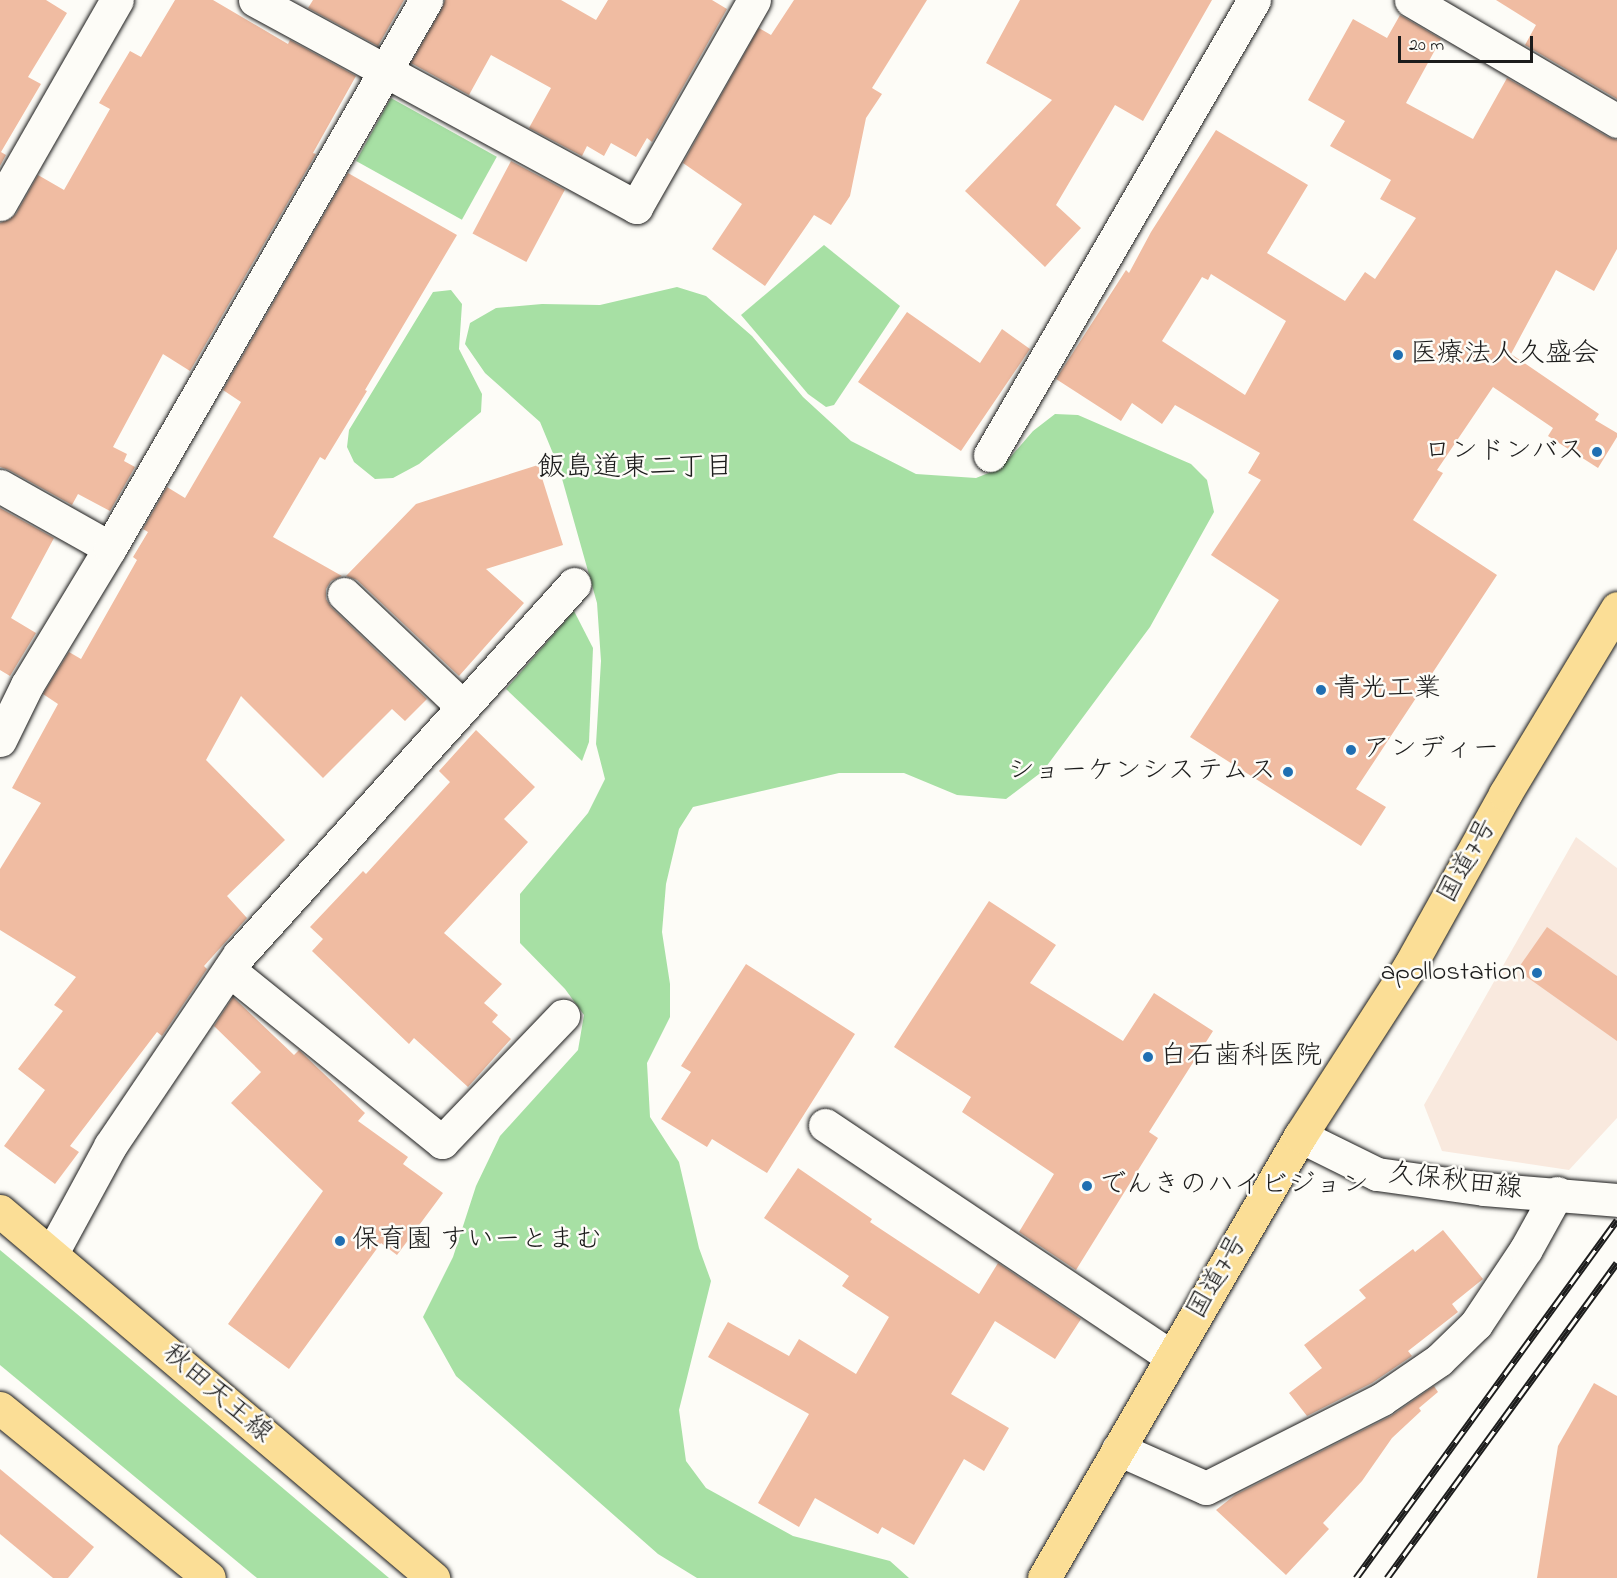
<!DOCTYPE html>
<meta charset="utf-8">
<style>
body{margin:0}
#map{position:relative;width:1617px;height:1578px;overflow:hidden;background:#fdfcf7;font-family:"Indie Flower","Klee One",sans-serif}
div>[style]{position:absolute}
.built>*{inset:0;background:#f9e9de}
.green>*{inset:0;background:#a7e0a4;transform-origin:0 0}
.building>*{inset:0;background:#f0bca2;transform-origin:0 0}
.roads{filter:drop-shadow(0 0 2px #1c1c1c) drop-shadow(0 0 2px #1c1c1c)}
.minor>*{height:33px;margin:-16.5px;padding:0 16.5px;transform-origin:16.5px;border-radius:16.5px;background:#fdfcf7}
.secondary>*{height:33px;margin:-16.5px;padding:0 16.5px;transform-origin:16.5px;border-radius:16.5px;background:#fdfcf7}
.primary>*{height:33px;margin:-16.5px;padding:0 16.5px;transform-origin:16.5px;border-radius:16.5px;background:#fbde96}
.trunk>*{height:33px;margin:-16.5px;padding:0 16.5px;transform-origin:16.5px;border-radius:16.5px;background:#fbde96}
.rail>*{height:7px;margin-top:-3.5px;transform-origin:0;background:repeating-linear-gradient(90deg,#fdfcf7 0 14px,#1c1c1c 0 28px);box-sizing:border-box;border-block:2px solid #1c1c1c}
.dots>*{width:16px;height:16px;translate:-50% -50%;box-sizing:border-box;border:3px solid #fdfcf7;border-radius:50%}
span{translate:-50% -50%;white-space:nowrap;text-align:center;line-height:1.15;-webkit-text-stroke:5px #fdfcf7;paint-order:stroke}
.poi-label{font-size:27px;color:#1c1c1c}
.left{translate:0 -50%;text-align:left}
.right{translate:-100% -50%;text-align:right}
.street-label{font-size:27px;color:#1c1c1c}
.neighbourhood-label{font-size:28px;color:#1c1c1c}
.scale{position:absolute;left:1398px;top:36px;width:135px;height:27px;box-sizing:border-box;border:3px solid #1c1c1c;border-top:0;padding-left:8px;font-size:18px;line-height:21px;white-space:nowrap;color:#1c1c1c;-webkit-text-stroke:4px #fdfcf7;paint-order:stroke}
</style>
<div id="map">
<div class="built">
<div style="clip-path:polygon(1576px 837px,1617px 868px,1617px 1118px,1569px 1170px,1442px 1151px,1424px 1105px)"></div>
</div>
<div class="green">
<div style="left:391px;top:98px;width:121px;height:72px;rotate:29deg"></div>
<div style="clip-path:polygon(824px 245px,900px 306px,834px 405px,826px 407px,808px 394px,741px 315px)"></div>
<div style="clip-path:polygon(677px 287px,706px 296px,752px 336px,803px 397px,851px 441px,916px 474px,976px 478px,1001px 468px,1033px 431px,1055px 414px,1078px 415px,1191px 464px,1207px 480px,1214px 512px,1150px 627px,1043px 771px,1006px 799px,957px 795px,904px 773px,839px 773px,693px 807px,679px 829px,666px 884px,662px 932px,670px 984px,670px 1017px,647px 1063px,650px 1117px,679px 1162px,699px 1248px,711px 1281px,679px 1410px,686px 1461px,706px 1488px,793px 1536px,890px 1561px,909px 1578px,697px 1578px,658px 1554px,456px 1376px,423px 1317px,453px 1257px,476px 1186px,500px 1136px,578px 1050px,584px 1015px,565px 989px,520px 943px,520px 894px,588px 813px,605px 779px,596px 744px,601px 661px,597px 603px,559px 468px,540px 422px,485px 373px,465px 344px,470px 323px,496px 308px,542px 304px,600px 305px)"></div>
<div style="clip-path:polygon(451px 290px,462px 304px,459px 349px,482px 394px,481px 412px,419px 464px,393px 478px,375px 479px,354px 462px,347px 447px,349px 430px,433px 292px)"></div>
<div style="clip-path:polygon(574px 611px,593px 648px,589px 742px,582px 761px,506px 689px)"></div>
<div style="clip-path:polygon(0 1250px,83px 1319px,389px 1578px,257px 1578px,0 1365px)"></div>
</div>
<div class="building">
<div style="clip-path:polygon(0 0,46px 0,67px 13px,28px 77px,41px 84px,1px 152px,6px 155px,0 166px)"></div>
<div style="clip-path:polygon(175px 0,213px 0,288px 44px,290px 40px,356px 76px,313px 153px,316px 154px,190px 371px,163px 354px,113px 447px,127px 454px,124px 461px,135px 467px,110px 511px,78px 494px,72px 505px,9px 470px,0 467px,0 223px,9px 220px,16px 214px,38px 175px,64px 190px,110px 109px,99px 103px,130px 51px,141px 57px)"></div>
<div style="clip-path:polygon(313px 0,404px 0,378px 46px,308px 8px)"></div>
<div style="clip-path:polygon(445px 0,561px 0,596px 20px,608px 0,712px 0,727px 9px,652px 142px,647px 138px,636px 157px,611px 143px,604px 156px,587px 146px,582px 156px,529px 128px,551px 88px,491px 55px,469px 95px,411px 63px,442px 9px)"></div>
<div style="clip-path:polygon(794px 0,927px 0,872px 88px,882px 94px,866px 118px,850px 196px,831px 225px,814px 215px,765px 286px,712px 249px,742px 204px,683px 163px,759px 28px,771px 35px)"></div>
<div style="clip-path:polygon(1020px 0,1212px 0,1143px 121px,1115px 105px,1056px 205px,1081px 228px,1045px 267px,965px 191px,1052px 100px,986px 63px)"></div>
<div style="clip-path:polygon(1496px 0,1617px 0,1617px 99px,1525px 45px,1536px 25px)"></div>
<div style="clip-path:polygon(evenodd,1400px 15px,1441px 39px,1406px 103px,1473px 139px,1507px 78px,1608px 137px,1617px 140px,1617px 249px,1594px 291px,1556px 270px,1511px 354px,1599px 414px,1595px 420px,1617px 433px,1617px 437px,1598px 468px,1548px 436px,1553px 428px,1493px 387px,1437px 470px,1443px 473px,1413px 520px,1497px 575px,1356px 789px,1386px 807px,1361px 846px,1190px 737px,1279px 600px,1211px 555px,1261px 480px,1248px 473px,1260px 453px,1175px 405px,1162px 424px,1132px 403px,1121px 421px,1056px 379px,1126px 270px,1129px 273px,1151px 232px,1216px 130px,1308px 185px,1267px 253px,1345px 301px,1365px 272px,1375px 279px,1416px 218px,1380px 199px,1391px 180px,1330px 146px,1345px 121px,1308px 100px,1353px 19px,1387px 38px,1400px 15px,1211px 274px,1286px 321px,1245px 395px,1162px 341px,1202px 277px,1208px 280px,1211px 274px)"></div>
<div style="left:511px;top:161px;width:61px;height:82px;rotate:28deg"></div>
<div style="clip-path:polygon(348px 173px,457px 235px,365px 390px,367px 391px,325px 460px,320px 457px,273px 537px,342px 576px,331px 581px,326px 589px,326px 599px,331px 607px,427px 699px,405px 721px,392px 709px,323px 778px,241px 696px,206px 760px,285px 840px,227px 896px,247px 918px,204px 966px,207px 969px,162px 1036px,157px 1032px,70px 1146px,79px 1152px,55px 1184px,4px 1146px,45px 1090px,18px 1069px,63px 1011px,54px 1005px,76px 977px,0 930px,0 869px,41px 803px,12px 788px,58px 704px,43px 694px,69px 652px,81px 659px,137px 560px,133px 557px,148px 532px,143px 529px,167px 487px,185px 498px,241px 402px,223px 390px)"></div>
<div style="clip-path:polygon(907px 312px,980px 363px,1002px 329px,1030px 349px,961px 451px,858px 382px)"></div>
<div style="clip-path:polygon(538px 465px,563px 545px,486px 569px,524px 603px,459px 676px,357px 580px,346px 576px,416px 504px)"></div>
<div style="clip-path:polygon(0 508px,54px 538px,11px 618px,36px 633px,10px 676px,0 670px)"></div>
<div style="clip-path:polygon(476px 730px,535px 787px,504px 819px,528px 842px,444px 933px,502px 984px,484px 1003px,498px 1015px,492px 1022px,511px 1039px,468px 1087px,414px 1038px,409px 1044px,312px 951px,323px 939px,310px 927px,363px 871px,366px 874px,450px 782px,439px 771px)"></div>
<div style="clip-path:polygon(989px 901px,1056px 945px,1030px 983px,1123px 1041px,1154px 993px,1213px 1031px,1149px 1132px,1158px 1138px,1076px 1270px,1019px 1232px,1054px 1174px,962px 1112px,971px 1097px,894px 1047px)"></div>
<div style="clip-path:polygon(1547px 927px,1617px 976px,1617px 1041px,1517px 970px)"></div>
<div style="clip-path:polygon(746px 964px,855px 1034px,767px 1173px,712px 1139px,707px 1147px,661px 1119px,691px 1072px,681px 1066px)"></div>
<div style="clip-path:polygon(233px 997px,294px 1055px,299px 1050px,365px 1113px,358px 1121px,408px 1157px,403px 1164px,443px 1193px,397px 1255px,381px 1243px,289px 1369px,228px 1324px,323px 1191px,231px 1103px,261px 1072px,214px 1026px)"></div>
<div style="clip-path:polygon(798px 1168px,872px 1219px,870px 1222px,979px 1294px,998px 1263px,1081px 1319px,1055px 1359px,995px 1321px,951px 1394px,1009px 1428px,984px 1471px,964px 1459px,914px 1545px,882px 1527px,878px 1534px,815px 1498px,799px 1527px,758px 1503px,809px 1414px,708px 1357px,728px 1322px,789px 1356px,799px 1339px,856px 1374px,889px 1317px,842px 1286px,849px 1276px,764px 1218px)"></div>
<div style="clip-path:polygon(1443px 1230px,1483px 1279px,1452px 1304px,1458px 1312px,1408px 1351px,1412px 1356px,1372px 1383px,1307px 1416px,1289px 1393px,1322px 1368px,1304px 1345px,1366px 1298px,1359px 1290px,1413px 1249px,1415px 1252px)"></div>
<div style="clip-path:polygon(1594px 1383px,1617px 1396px,1617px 1578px,1537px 1578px,1558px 1446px)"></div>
<div style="clip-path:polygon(1434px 1386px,1438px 1392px,1419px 1408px,1421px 1411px,1392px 1438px,1362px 1481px,1323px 1523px,1329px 1529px,1286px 1575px,1216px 1510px,1235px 1495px,1391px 1416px)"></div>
<div style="clip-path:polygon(0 1469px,94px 1547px,68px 1578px,53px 1578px,0 1534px)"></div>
</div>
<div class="roads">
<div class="minor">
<div style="left:255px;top:0;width:434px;rotate:28.5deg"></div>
<div style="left:636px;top:207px;width:238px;rotate:-60.3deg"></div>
<div style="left:1411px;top:0;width:239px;rotate:30.4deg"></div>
<div style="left:0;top:204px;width:235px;rotate:-60.2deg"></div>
<div style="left:990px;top:455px;width:526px;rotate:-59.88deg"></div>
<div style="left:0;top:486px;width:126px;rotate:29.4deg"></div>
<div style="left:344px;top:594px;width:164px;rotate:43.5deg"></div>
<div style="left:0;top:740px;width:61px;rotate:-63.9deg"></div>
<div style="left:27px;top:685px;width:160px;rotate:-58.8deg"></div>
<div style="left:110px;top:548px;width:633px;rotate:-60.03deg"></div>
<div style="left:229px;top:970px;width:274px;rotate:38.9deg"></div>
<div style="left:442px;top:1142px;width:175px;rotate:-46.2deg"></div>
<div style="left:825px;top:1125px;width:417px;rotate:33.8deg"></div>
<div style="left:52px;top:1253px;width:122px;rotate:-61.5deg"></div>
<div style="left:110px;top:1146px;width:230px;rotate:-56deg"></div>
<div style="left:239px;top:955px;width:500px;rotate:-47.9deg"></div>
<div style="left:1118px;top:1449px;width:96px;rotate:23.9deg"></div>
<div style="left:1206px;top:1488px;width:197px;rotate:-26.8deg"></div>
<div style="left:1382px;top:1399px;width:69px;rotate:-34.4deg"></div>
<div style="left:1439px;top:1360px;width:52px;rotate:-44.2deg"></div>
<div style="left:1476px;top:1324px;width:90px;rotate:-56.3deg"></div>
<div style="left:1526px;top:1249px;width:64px;rotate:-61deg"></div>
</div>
<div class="secondary">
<div style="left:1300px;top:1136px;width:86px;rotate:26.3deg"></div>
<div style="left:1377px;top:1174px;width:108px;rotate:8deg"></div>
<div style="left:1484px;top:1189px;width:133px;rotate:4.7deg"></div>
</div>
<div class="primary">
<div style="left:0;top:1211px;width:568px;rotate:40.28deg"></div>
<div style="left:0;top:1408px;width:269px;rotate:39.1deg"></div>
</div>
<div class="trunk">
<div style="left:1044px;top:1578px;width:511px;rotate:-59.92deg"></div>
<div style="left:1300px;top:1136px;width:203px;rotate:-57.2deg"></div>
<div style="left:1410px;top:965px;width:196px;rotate:-60.9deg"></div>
<div style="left:1505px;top:794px;width:217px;rotate:-58.9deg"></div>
</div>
</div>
<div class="rail">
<div style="left:1356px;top:1578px;width:443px;rotate:-53.9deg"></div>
<div style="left:1387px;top:1578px;width:390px;rotate:-53.9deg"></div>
</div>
<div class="dots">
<div style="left:1398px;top:355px;background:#1f6fb2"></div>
<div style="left:1597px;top:452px;background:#1f6fb2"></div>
<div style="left:1321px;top:690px;background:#1f6fb2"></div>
<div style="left:1351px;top:750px;background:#1f6fb2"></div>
<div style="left:1288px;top:772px;background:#1f6fb2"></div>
<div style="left:1537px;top:973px;background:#1f6fb2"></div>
<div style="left:1148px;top:1057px;background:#1f6fb2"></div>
<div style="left:1087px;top:1186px;background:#1f6fb2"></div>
<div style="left:340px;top:1241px;background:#1f6fb2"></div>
</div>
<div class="poi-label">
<span class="left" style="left:1410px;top:355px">医療法人久盛会</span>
<span class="right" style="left:1585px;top:452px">ロンドンバス</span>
<span class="left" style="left:1333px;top:690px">青光工業</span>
<span class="left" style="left:1363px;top:750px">アンディー</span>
<span class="right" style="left:1276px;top:772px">ショーケンシステムス</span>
<span class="right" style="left:1525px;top:973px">apollostation</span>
<span class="left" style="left:1160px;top:1057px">白石歯科医院</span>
<span class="left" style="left:1099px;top:1186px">でんきのハイビジョン</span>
<span class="left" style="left:352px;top:1241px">保育園 すいーとまむ</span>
</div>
<div class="street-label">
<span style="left:1468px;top:861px;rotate:-61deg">国道7号</span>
<span style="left:1455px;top:1182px;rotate:7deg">久保秋田線</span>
<span style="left:1218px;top:1277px;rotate:-60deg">国道7号</span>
<span style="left:217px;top:1394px;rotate:41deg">秋田天王線</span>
</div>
<div class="neighbourhood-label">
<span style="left:635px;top:469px">飯島道東二丁目</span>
</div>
<div class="scale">20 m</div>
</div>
